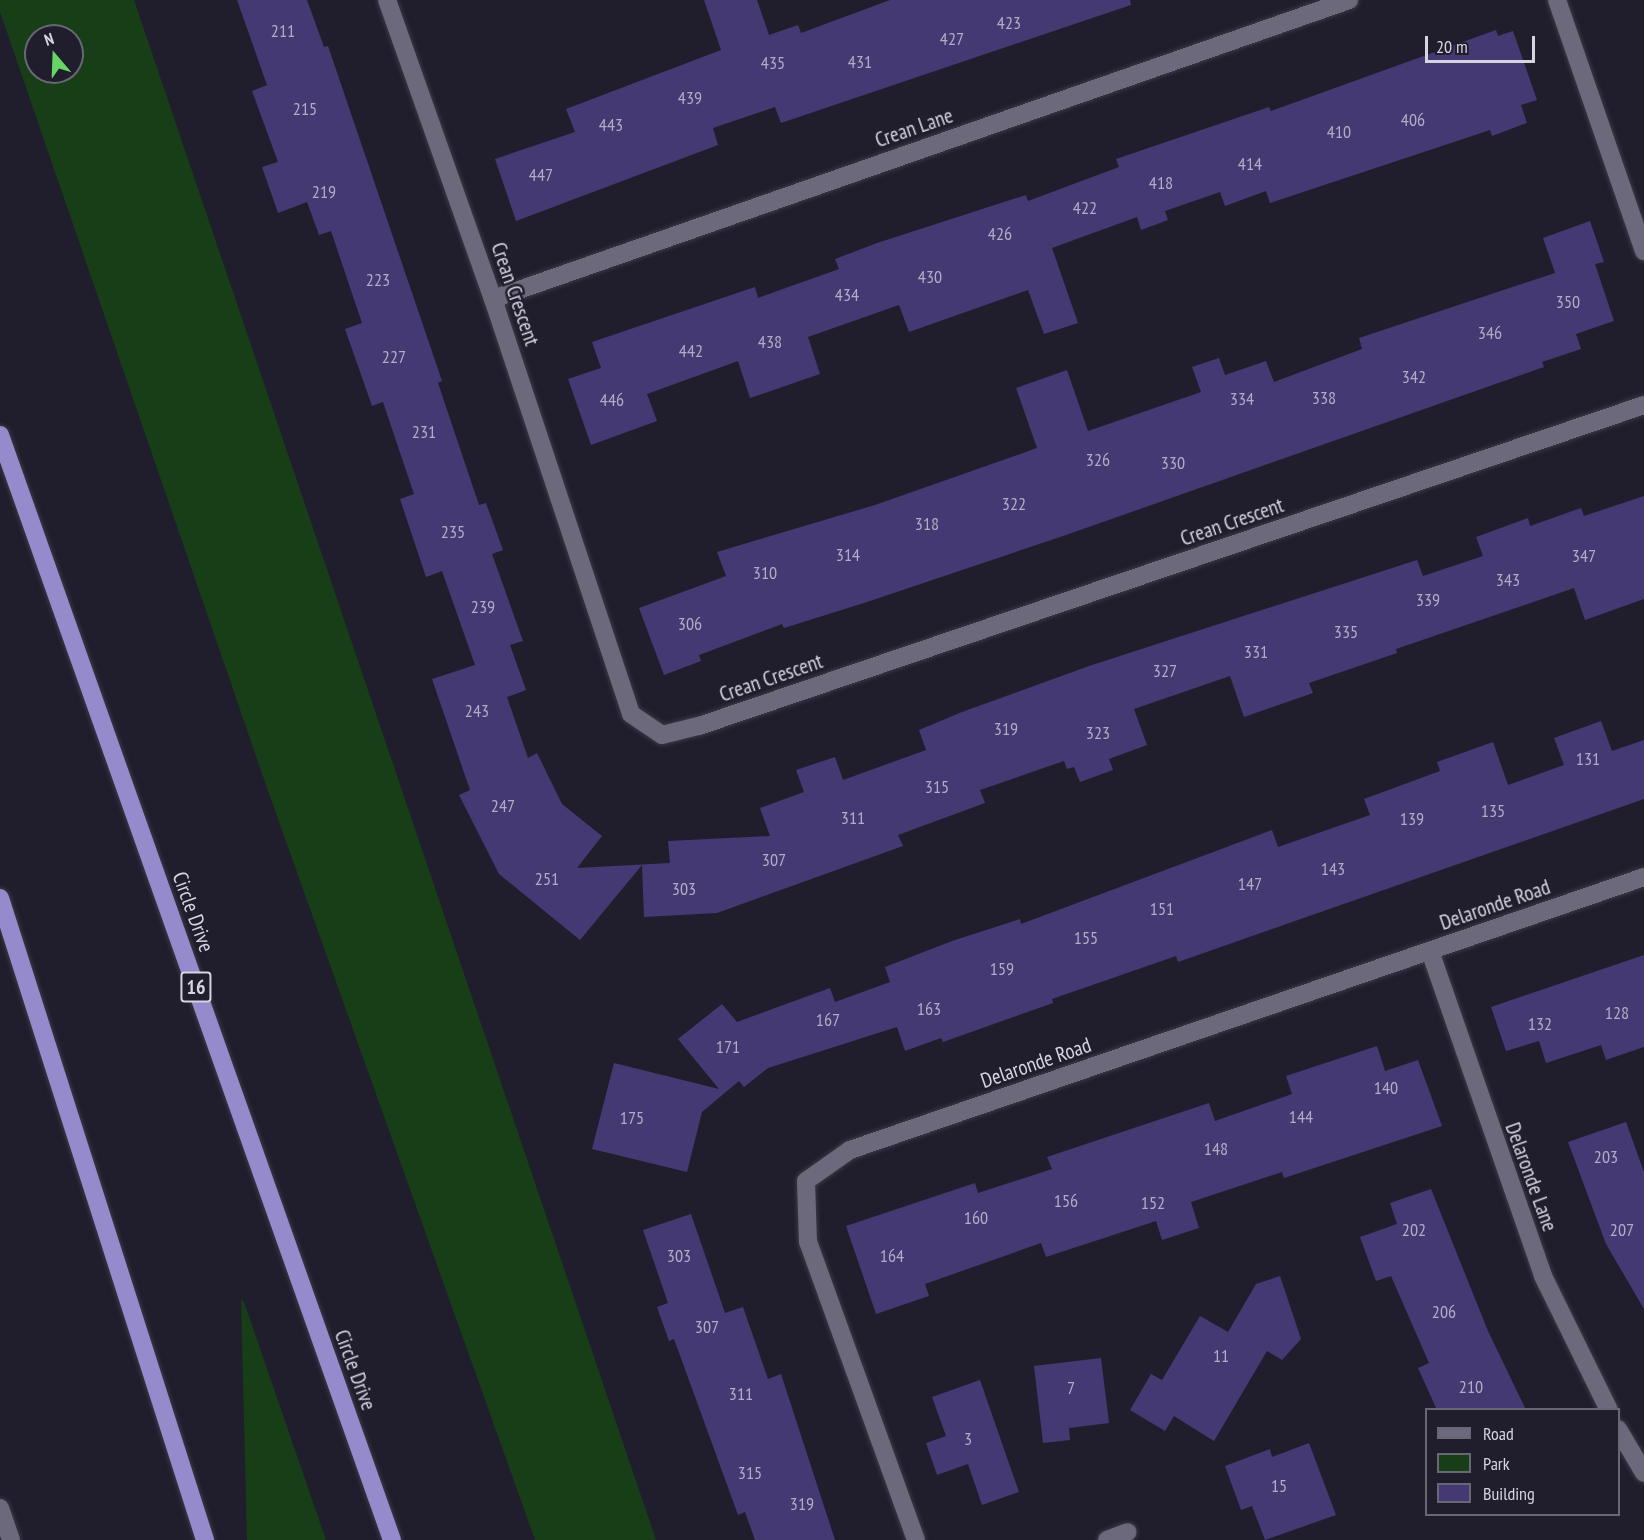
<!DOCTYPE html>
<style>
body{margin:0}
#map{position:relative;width:1644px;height:1540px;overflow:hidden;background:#201e2d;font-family:"PT Sans Narrow",sans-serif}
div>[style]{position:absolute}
.green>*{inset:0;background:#173e17}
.building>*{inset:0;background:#453974}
.roads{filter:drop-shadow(0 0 2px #3b3945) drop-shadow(0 0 2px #3b3945)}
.minor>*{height:18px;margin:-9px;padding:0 9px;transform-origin:9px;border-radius:9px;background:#6b697b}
.highway>*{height:18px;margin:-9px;padding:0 9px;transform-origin:9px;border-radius:9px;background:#948acc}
span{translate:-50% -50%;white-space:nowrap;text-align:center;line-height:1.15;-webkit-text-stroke:5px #201e2d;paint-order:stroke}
.number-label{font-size:18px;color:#b1adc4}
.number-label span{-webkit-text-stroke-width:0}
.shield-label span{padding:2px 4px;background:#201e2d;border:2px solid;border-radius:4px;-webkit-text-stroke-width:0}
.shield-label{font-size:20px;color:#d5d4df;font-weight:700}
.street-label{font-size:21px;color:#d5d4df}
.legend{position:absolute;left:1425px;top:1408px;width:195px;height:108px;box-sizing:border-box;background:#201e2d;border:2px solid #686774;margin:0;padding:8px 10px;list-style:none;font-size:18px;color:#d5d4df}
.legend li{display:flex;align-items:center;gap:12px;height:30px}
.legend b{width:30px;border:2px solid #686774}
.north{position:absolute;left:24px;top:24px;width:60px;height:60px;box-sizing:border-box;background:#201e2d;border:2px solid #686774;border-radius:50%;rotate:341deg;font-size:16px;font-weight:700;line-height:24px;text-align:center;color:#d5d4df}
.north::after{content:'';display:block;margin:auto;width:21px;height:27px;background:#66d466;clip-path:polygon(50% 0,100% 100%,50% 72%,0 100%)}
.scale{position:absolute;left:1425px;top:36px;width:110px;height:27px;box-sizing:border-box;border:3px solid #d5d4df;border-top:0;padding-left:8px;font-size:18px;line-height:21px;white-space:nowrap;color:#d5d4df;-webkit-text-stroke:4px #201e2d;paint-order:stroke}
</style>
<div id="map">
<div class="green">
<div style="clip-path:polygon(evenodd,0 0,134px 0,656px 1540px,535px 1540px,267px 788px,0 12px,0 0,36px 36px,72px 36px,72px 72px,36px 72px,36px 36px)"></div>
<div style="clip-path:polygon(241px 1299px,244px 1302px,326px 1540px,247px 1540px)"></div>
</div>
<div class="building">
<div style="clip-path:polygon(237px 0,307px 0,324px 47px,328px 46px,442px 381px,438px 383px,479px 505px,486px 503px,503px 550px,492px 554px,523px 641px,510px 645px,526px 690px,507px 697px,528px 758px,537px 753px,562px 804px,602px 836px,577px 868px,670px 863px,668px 841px,770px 836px,760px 808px,804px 792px,796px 770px,835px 757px,843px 780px,926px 750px,919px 730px,962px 712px,1089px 666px,1417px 560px,1423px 576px,1483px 556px,1476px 537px,1528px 518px,1530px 526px,1581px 508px,1584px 516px,1644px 496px,1644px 599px,1585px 620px,1574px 588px,1396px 649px,1397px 653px,1309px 683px,1313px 693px,1244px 717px,1230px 676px,1134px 709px,1147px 745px,1109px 759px,1113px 770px,1080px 782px,1074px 767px,1067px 769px,1064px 761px,980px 790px,985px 803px,898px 835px,903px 846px,717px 913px,644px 917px,642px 865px,580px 940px,499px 874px,459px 795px,470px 790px,432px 679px,475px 665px,442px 571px,426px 577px,400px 499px,414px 494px,383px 402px,372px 406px,345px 329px,362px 323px,331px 231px,319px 235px,307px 202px,278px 213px,262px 167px,278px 162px,252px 91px,267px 85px)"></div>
<div style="clip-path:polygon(704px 0,757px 0,769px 35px,798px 25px,801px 33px,890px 0,1130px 0,1131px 5px,781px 123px,775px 107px,713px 128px,718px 145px,516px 221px,495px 159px,575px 132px,566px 109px,721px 50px)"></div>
<div style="clip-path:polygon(1496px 30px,1498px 36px,1513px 31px,1537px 100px,1521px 105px,1527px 123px,1492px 136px,1490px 130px,1270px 203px,1266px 191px,1225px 206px,1220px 192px,1165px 211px,1168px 220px,1141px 230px,1137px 217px,1052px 248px,1078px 323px,1044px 334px,1028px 290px,909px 332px,899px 305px,808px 337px,820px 374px,750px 398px,738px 361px,647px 394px,657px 421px,591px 445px,568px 379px,601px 368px,592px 342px,755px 287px,758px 298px,839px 269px,835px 259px,877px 243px,1026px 195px,1028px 201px,1119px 167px,1116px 159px,1269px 107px,1271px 111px)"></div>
<div style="clip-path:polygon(1590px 221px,1604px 262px,1595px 264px,1614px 321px,1576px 334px,1581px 349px,1542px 362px,1544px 367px,1066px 535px,864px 603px,784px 628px,782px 624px,699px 655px,701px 661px,664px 675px,639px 608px,726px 576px,717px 552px,875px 505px,1037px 448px,1016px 388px,1067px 370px,1088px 431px,1201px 392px,1192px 367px,1219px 358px,1225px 375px,1266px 361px,1274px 382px,1362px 349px,1359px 338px,1555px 273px,1543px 238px)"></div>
<div style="clip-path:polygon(1601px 721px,1612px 751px,1644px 740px,1644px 799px,1178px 962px,1176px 956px,1052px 999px,1053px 1003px,943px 1042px,941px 1038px,905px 1051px,897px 1027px,768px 1068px,744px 1087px,739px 1081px,702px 1112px,687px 1172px,592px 1149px,614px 1063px,719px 1089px,678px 1039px,722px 1004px,737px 1022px,830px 988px,835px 1002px,890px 982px,885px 967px,952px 941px,1020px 919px,1021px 924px,1272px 830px,1278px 847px,1370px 815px,1364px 799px,1440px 771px,1437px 762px,1493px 742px,1508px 785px,1564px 765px,1554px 738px)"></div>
<div style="clip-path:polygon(1644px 955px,1644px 1047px,1606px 1060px,1601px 1045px,1546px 1063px,1539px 1041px,1506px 1051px,1491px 1007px)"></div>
<div style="clip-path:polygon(1377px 1046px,1385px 1071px,1418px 1060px,1442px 1126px,1284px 1178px,1282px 1172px,1191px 1202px,1199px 1228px,1162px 1240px,1156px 1221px,1046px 1257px,1041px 1243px,925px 1284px,929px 1296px,876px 1314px,846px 1226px,975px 1183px,978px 1193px,1052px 1169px,1047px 1157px,1209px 1103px,1215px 1121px,1292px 1094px,1286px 1076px)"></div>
<div style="clip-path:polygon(1626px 1122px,1644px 1172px,1644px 1309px,1606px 1244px,1568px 1142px)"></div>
<div style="clip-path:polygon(1431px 1189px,1488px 1331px,1526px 1410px,1437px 1410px,1418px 1368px,1429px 1363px,1391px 1276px,1376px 1281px,1360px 1237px,1397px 1224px,1390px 1203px)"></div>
<div style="clip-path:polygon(691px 1214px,725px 1313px,743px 1307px,768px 1379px,781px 1374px,835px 1540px,755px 1540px,745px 1512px,738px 1515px,674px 1339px,669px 1341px,657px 1307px,668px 1303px,643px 1230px)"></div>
<div style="clip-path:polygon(1280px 1276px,1301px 1339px,1282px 1360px,1267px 1351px,1214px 1441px,1174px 1416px,1165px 1431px,1130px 1410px,1151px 1374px,1162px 1380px,1200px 1316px,1228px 1332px,1256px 1284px)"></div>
<div style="clip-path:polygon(1101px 1358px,1109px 1423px,1069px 1428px,1070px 1440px,1043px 1443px,1034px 1366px)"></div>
<div style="clip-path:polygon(980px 1380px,1019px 1492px,982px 1505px,968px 1464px,937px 1475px,926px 1443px,946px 1436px,932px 1397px)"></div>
<div style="clip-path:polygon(1309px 1443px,1336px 1515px,1265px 1540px,1252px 1506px,1241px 1510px,1225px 1466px,1270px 1449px,1272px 1457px)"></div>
</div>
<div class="roads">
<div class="minor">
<div style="left:387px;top:0;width:317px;rotate:70.5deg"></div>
<div style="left:493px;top:299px;width:437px;rotate:71.6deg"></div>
<div style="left:631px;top:714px;width:37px;rotate:34deg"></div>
<div style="left:662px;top:735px;width:38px;rotate:-14deg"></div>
<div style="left:699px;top:726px;width:998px;rotate:-18.76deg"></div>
<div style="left:1557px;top:0;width:266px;rotate:70.9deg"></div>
<div style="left:493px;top:299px;width:907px;rotate:-19.25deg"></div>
<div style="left:1430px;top:951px;width:344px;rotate:70.8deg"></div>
<div style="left:1543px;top:1276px;width:149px;rotate:63.8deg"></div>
<div style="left:1618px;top:1429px;width:51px;rotate:59.4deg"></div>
<div style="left:0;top:1508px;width:34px;rotate:71deg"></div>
<div style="left:916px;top:1540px;width:317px;rotate:-109.9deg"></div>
<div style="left:808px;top:1242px;width:61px;rotate:-91.9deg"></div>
<div style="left:806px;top:1181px;width:54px;rotate:-35.2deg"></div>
<div style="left:850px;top:1150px;width:840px;rotate:-18.97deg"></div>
<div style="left:1107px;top:1540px;width:22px;rotate:-21deg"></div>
</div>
<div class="highway">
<div style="left:0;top:435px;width:1172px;rotate:70.47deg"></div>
<div style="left:0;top:898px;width:674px;rotate:72.29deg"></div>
</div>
</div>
<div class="number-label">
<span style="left:1009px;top:23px">423</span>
<span style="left:283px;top:31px">211</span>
<span style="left:952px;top:39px">427</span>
<span style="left:860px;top:62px">431</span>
<span style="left:773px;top:63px">435</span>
<span style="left:690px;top:98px">439</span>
<span style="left:305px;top:109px">215</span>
<span style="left:1413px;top:120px">406</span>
<span style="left:611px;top:125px">443</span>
<span style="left:1339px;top:132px">410</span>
<span style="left:1250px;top:164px">414</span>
<span style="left:541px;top:175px">447</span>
<span style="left:1161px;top:183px">418</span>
<span style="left:324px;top:192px">219</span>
<span style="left:1085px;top:208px">422</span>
<span style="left:1000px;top:234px">426</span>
<span style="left:930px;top:277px">430</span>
<span style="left:378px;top:280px">223</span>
<span style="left:847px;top:295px">434</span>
<span style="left:1568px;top:302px">350</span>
<span style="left:1490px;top:333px">346</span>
<span style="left:770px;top:342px">438</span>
<span style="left:691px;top:351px">442</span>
<span style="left:394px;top:357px">227</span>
<span style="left:1414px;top:377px">342</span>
<span style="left:1324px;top:398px">338</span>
<span style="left:1242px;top:399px">334</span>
<span style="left:612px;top:400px">446</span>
<span style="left:424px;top:432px">231</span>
<span style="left:1098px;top:460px">326</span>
<span style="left:1173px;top:463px">330</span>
<span style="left:1014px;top:504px">322</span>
<span style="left:927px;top:524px">318</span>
<span style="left:453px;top:532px">235</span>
<span style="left:848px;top:555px">314</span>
<span style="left:1584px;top:556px">347</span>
<span style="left:765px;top:573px">310</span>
<span style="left:1508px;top:580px">343</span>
<span style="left:1428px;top:600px">339</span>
<span style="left:483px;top:607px">239</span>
<span style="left:690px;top:624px">306</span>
<span style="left:1346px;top:632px">335</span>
<span style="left:1256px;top:652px">331</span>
<span style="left:1165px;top:671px">327</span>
<span style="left:477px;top:711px">243</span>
<span style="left:1006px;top:729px">319</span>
<span style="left:1098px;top:733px">323</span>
<span style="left:1588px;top:759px">131</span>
<span style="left:937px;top:787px">315</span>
<span style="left:503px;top:806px">247</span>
<span style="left:1493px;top:811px">135</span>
<span style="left:853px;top:818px">311</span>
<span style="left:1412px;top:819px">139</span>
<span style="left:774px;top:860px">307</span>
<span style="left:1333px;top:869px">143</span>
<span style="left:547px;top:879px">251</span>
<span style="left:1250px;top:884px">147</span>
<span style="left:684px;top:889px">303</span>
<span style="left:1162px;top:909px">151</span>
<span style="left:1086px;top:938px">155</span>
<span style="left:1002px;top:969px">159</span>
<span style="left:929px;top:1009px">163</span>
<span style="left:1617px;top:1013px">128</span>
<span style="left:828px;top:1020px">167</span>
<span style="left:1540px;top:1024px">132</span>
<span style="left:728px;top:1047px">171</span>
<span style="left:1386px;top:1088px">140</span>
<span style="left:1301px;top:1117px">144</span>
<span style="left:632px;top:1118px">175</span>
<span style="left:1216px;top:1149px">148</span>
<span style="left:1606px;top:1157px">203</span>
<span style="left:1066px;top:1201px">156</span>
<span style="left:1153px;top:1203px">152</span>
<span style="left:976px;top:1218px">160</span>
<span style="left:1414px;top:1230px">202</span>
<span style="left:1622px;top:1230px">207</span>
<span style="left:679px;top:1256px">303</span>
<span style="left:892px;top:1256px">164</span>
<span style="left:1444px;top:1312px">206</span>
<span style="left:707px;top:1327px">307</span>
<span style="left:1221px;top:1356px">11</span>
<span style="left:1471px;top:1387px">210</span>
<span style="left:1071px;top:1388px">7</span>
<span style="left:741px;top:1394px">311</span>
<span style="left:968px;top:1439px">3</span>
<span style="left:750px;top:1473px">315</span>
<span style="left:1279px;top:1486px">15</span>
<span style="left:802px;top:1504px">319</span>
</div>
<div class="shield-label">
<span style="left:196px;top:987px">16</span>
</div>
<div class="street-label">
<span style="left:914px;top:128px;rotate:-19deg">Crean Lane</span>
<span style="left:515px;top:294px;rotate:71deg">Crean Crescent</span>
<span style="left:1232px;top:522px;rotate:-19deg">Crean Crescent</span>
<span style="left:771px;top:678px;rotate:-19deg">Crean Crescent</span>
<span style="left:1495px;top:905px;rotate:-19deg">Delaronde Road</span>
<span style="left:193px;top:912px;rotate:70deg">Circle Drive</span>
<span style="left:1036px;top:1063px;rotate:-19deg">Delaronde Road</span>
<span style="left:1531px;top:1177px;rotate:70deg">Delaronde Lane</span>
<span style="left:355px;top:1370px;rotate:70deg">Circle Drive</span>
</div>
<ul class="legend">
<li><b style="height:8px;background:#6b697b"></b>Road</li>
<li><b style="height:16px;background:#173e17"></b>Park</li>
<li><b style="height:16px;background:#453974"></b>Building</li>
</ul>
<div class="north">N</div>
<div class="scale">20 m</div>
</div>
